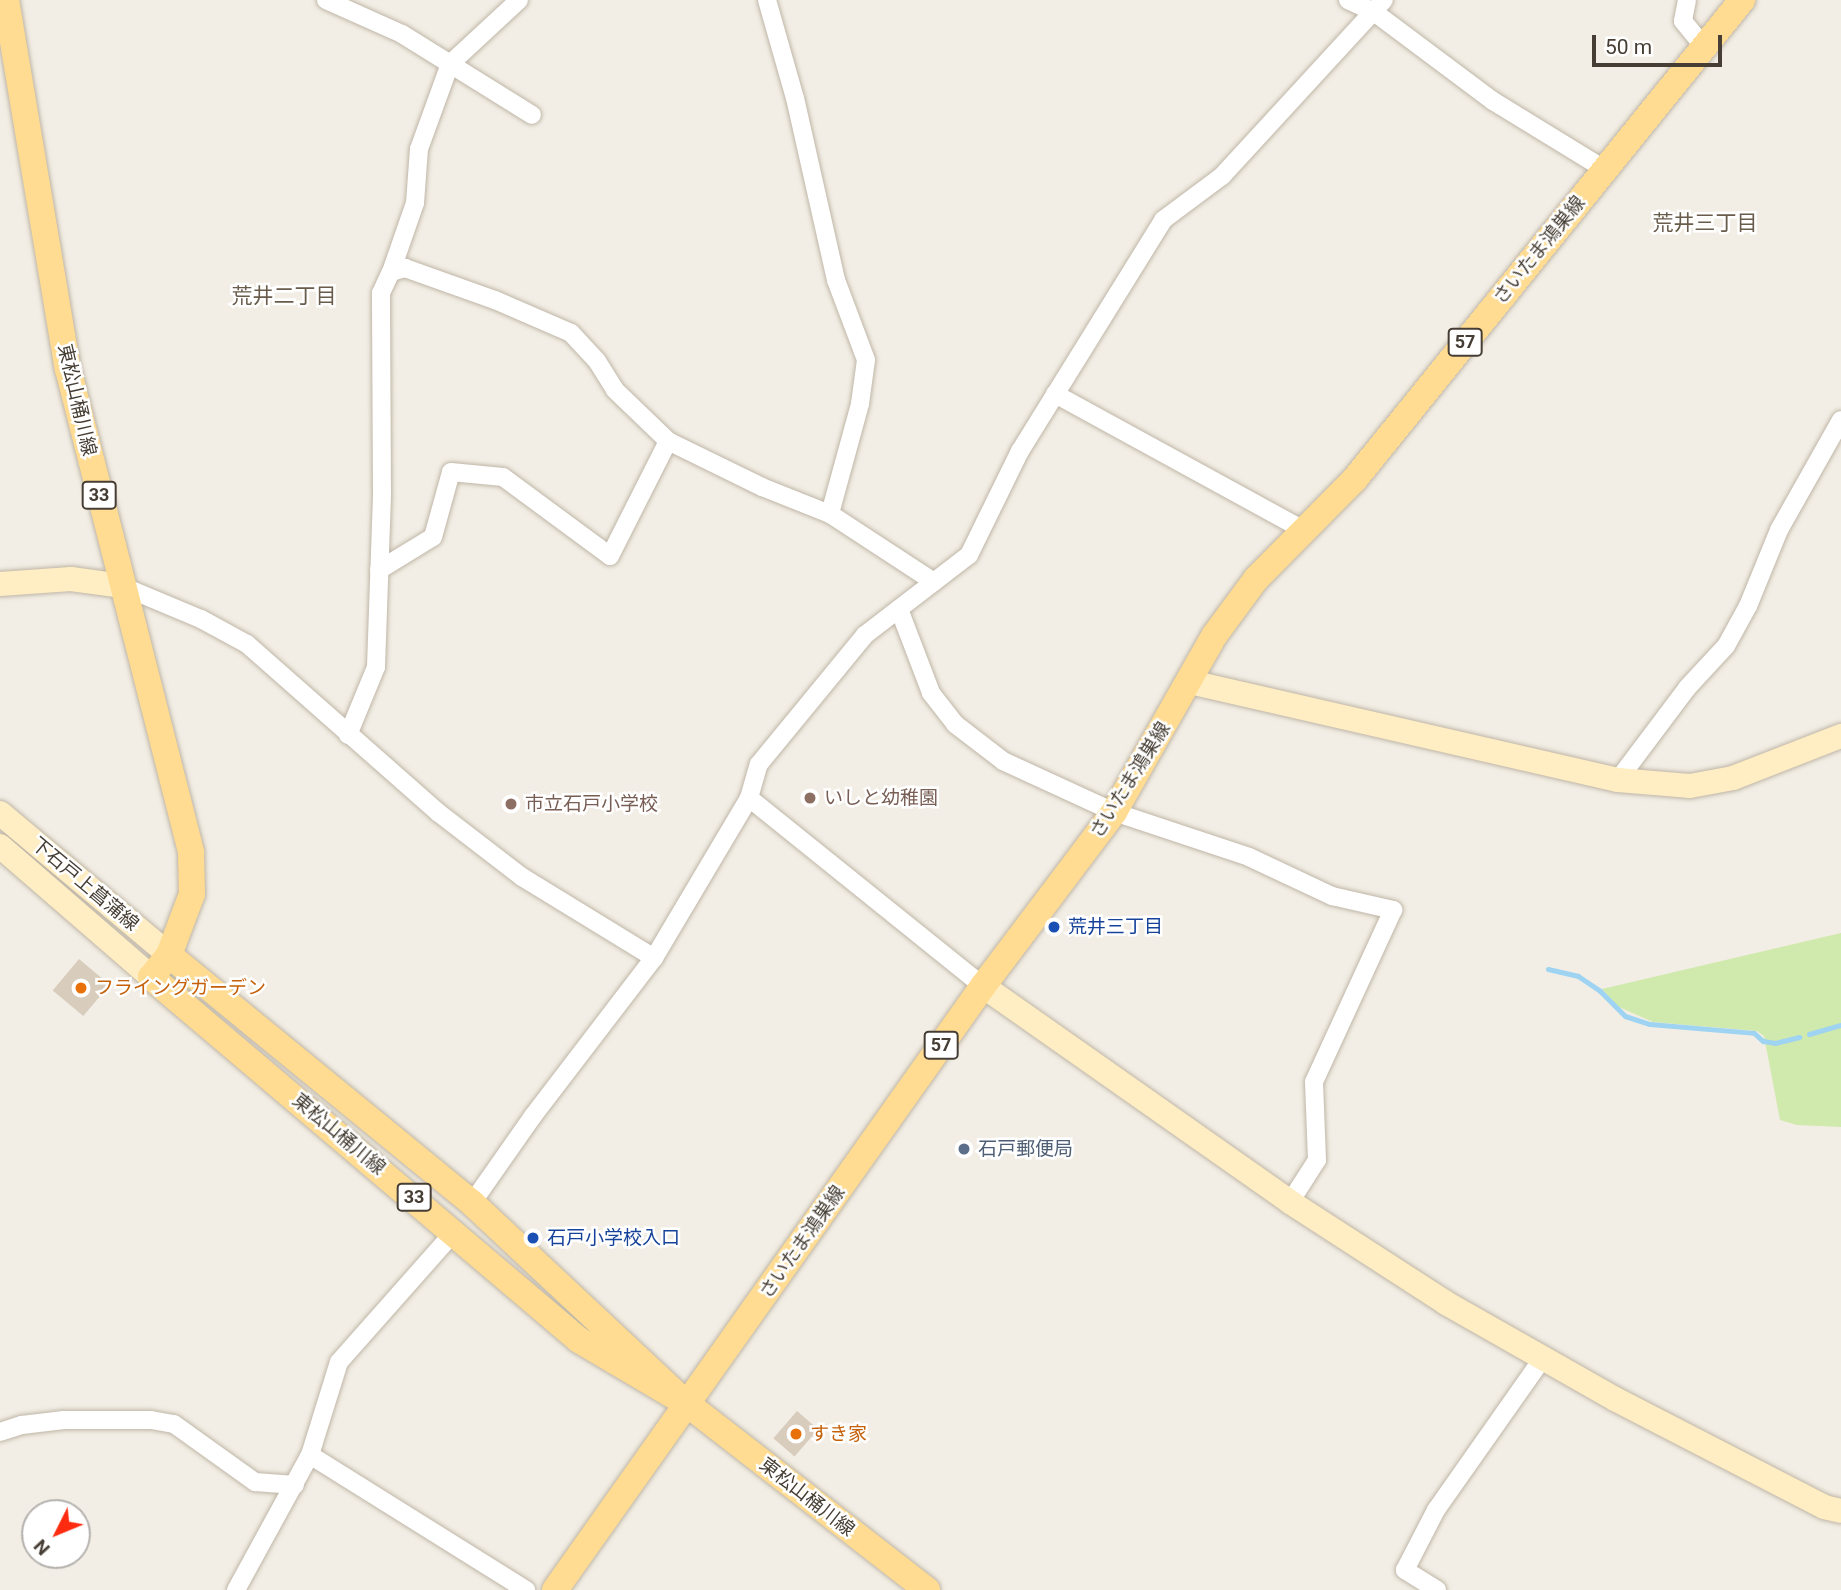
<!DOCTYPE html>
<meta charset="utf-8">
<style>
body{margin:0}
#map{position:relative;width:1841px;height:1590px;overflow:hidden;background:#f3eee5;font-family:Roboto,"Noto Sans JP",sans-serif}
div>[style]{position:absolute}
.green>*{inset:0;background:#d0e9ac}
.stream>*{height:5px;margin:-2.5px;padding:0 2.5px;transform-origin:2.5px;border-radius:2.5px;background:#9fd3f2}
.building>*{inset:0;background:#d8ccbd;transform-origin:0 0}
.roads{filter:drop-shadow(0 0 2px #bfb6a7) drop-shadow(0 0 2px #bfb6a7)}
.street>*{height:18px;margin:-9px;padding:0 9px;transform-origin:9px;border-radius:9px;background:#fff}
.secondary>*{height:24px;margin:-12px;padding:0 12px;transform-origin:12px;border-radius:12px;background:#ffeec3}
.primary>*{height:26px;margin:-13px;padding:0 13px;transform-origin:13px;border-radius:13px;background:#ffdc92}
.dots>*{width:19px;height:19px;translate:-50% -50%;box-sizing:border-box;border:4px solid #fff;border-radius:50%}
span{translate:-50% -50%;white-space:nowrap;text-align:center;line-height:1.15;-webkit-text-stroke:5px #fff;paint-order:stroke}
.shield-label span{padding:2px 5px;background:#fff;border:2px solid;border-radius:5px;-webkit-text-stroke-width:0}
.shield-label{font-size:18px;color:#463e34;font-weight:700}
.street-label{font-size:19px;color:#463e34}
.education-label{font-size:19px;color:#785e54}
.left{translate:0 -50%;text-align:left}
.transit-label{font-size:19px;color:#164399}
.food-label{font-size:19px;color:#c56008}
.service-label{font-size:19px;color:#4e5e75}
.neighbourhood-label{font-size:21px;color:#695c4b}
.north{position:absolute;left:21px;top:1499px;width:70px;height:70px;box-sizing:border-box;background:#fff;border:2px solid #b5b2ae;border-radius:50%;rotate:227deg;font-size:19px;font-weight:700;line-height:28px;text-align:center;color:#463e34}
.north::after{content:'';display:block;margin:auto;width:24px;height:32px;background:#ff2b10;clip-path:polygon(50% 0,100% 100%,50% 72%,0 100%)}
.scale{position:absolute;left:1592px;top:35px;width:130px;height:32px;box-sizing:border-box;border:4px solid #463e34;border-top:0;padding-left:9px;font-size:21px;line-height:24px;white-space:nowrap;color:#463e34;-webkit-text-stroke:5px #fff;paint-order:stroke}
</style>
<div id="map">
<div class="green">
<div style="clip-path:polygon(1841px 933px,1841px 1127px,1797px 1125px,1780px 1120px,1764px 1036px,1757px 1031px,1653px 1022px,1619px 1007px,1602px 989px)"></div>
</div>
<div class="stream">
<div style="left:1548px;top:969px;width:31px;rotate:13deg"></div>
<div style="left:1578px;top:976px;width:27px;rotate:34deg"></div>
<div style="left:1600px;top:991px;width:35px;rotate:45deg"></div>
<div style="left:1625px;top:1016px;width:26px;rotate:18deg"></div>
<div style="left:1650px;top:1024px;width:104px;rotate:4.9deg"></div>
<div style="left:1754px;top:1033px;width:12px;rotate:42deg"></div>
<div style="left:1763px;top:1041px;width:12px;rotate:9deg"></div>
<div style="left:1775px;top:1043px;width:25px;rotate:-14deg"></div>
<div style="left:1809px;top:1034px;width:33px;rotate:-16deg"></div>
</div>
<div class="building">
<div style="left:79px;top:959px;width:40px;height:41px;rotate:40deg"></div>
<div style="left:797px;top:1411px;width:28px;height:36px;rotate:41deg"></div>
</div>
<div class="roads">
<div class="street">
<div style="left:326px;top:0;width:83px;rotate:24.1deg"></div>
<div style="left:402px;top:34px;width:153px;rotate:31.9deg"></div>
<div style="left:767px;top:0;width:102px;rotate:74.1deg"></div>
<div style="left:795px;top:98px;width:187px;rotate:77.3deg"></div>
<div style="left:836px;top:280px;width:85px;rotate:69.4deg"></div>
<div style="left:866px;top:360px;width:44px;rotate:97.8deg"></div>
<div style="left:860px;top:404px;width:114px;rotate:105.3deg"></div>
<div style="left:1348px;top:0;width:29px;rotate:25deg"></div>
<div style="left:1374px;top:12px;width:149px;rotate:36.8deg"></div>
<div style="left:1493px;top:101px;width:130px;rotate:31.5deg"></div>
<div style="left:1687px;top:0;width:21px;rotate:101deg"></div>
<div style="left:1683px;top:21px;width:33px;rotate:51deg"></div>
<div style="left:391px;top:272px;width:73px;rotate:-70.8deg"></div>
<div style="left:415px;top:203px;width:54px;rotate:-85.8deg"></div>
<div style="left:419px;top:149px;width:90px;rotate:-70deg"></div>
<div style="left:450px;top:64px;width:94px;rotate:-42.8deg"></div>
<div style="left:1055px;top:394px;width:285px;rotate:28.7deg"></div>
<div style="left:379px;top:570px;width:63px;rotate:-31.4deg"></div>
<div style="left:433px;top:537px;width:67px;rotate:-74.5deg"></div>
<div style="left:451px;top:472px;width:52px;rotate:5.5deg"></div>
<div style="left:503px;top:477px;width:133px;rotate:36.4deg"></div>
<div style="left:610px;top:556px;width:129px;rotate:-63.2deg"></div>
<div style="left:122px;top:586px;width:86px;rotate:22.7deg"></div>
<div style="left:201px;top:619px;width:52px;rotate:28.5deg"></div>
<div style="left:247px;top:644px;width:256px;rotate:41.4deg"></div>
<div style="left:439px;top:813px;width:105px;rotate:37.6deg"></div>
<div style="left:522px;top:877px;width:155px;rotate:31.5deg"></div>
<div style="left:899px;top:609px;width:90px;rotate:69.1deg"></div>
<div style="left:931px;top:693px;width:39px;rotate:52deg"></div>
<div style="left:955px;top:724px;width:61px;rotate:37.6deg"></div>
<div style="left:1003px;top:761px;width:122px;rotate:24.7deg"></div>
<div style="left:1114px;top:812px;width:142px;rotate:18.4deg"></div>
<div style="left:1249px;top:857px;width:92px;rotate:25.2deg"></div>
<div style="left:1332px;top:896px;width:63px;rotate:12.9deg"></div>
<div style="left:1393px;top:910px;width:189px;rotate:114.7deg"></div>
<div style="left:1314px;top:1082px;width:78px;rotate:87.8deg"></div>
<div style="left:1317px;top:1160px;width:50px;rotate:122.7deg"></div>
<div style="left:348px;top:735px;width:74px;rotate:-67.6deg"></div>
<div style="left:376px;top:667px;width:172px;rotate:-88deg"></div>
<div style="left:382px;top:495px;width:202px;rotate:-90.3deg"></div>
<div style="left:381px;top:293px;width:23px;rotate:-65deg"></div>
<div style="left:391px;top:272px;width:15px;rotate:-16deg"></div>
<div style="left:405px;top:268px;width:96px;rotate:19.6deg"></div>
<div style="left:495px;top:300px;width:83px;rotate:23.5deg"></div>
<div style="left:571px;top:333px;width:38px;rotate:47deg"></div>
<div style="left:597px;top:361px;width:34px;rotate:58deg"></div>
<div style="left:615px;top:390px;width:74px;rotate:43.9deg"></div>
<div style="left:668px;top:441px;width:105px;rotate:26.1deg"></div>
<div style="left:762px;top:487px;width:73px;rotate:21.7deg"></div>
<div style="left:830px;top:514px;width:124px;rotate:33.2deg"></div>
<div style="left:1618px;top:780px;width:115px;rotate:-53.1deg"></div>
<div style="left:1687px;top:688px;width:57px;rotate:-47.1deg"></div>
<div style="left:1726px;top:646px;width:46px;rotate:-61.2deg"></div>
<div style="left:1748px;top:606px;width:82px;rotate:-67.8deg"></div>
<div style="left:1779px;top:530px;width:126px;rotate:-60.6deg"></div>
<div style="left:749px;top:798px;width:300px;rotate:38.8deg"></div>
<div style="left:472px;top:1203px;width:106px;rotate:-55deg"></div>
<div style="left:533px;top:1116px;width:199px;rotate:-52.6deg"></div>
<div style="left:654px;top:958px;width:186px;rotate:-59.3deg"></div>
<div style="left:749px;top:798px;width:35px;rotate:-74deg"></div>
<div style="left:759px;top:764px;width:167px;rotate:-50.6deg"></div>
<div style="left:865px;top:635px;width:131px;rotate:-37.6deg"></div>
<div style="left:969px;top:555px;width:116px;rotate:-63.9deg"></div>
<div style="left:1020px;top:451px;width:272px;rotate:-58.2deg"></div>
<div style="left:1163px;top:220px;width:74px;rotate:-36.7deg"></div>
<div style="left:1222px;top:176px;width:239px;rotate:-47.4deg"></div>
<div style="left:0;top:1432px;width:23px;rotate:-18deg"></div>
<div style="left:22px;top:1425px;width:42px;rotate:-6.8deg"></div>
<div style="left:64px;top:1420px;width:87px"></div>
<div style="left:151px;top:1420px;width:23px;rotate:10deg"></div>
<div style="left:174px;top:1424px;width:100px;rotate:35.6deg"></div>
<div style="left:255px;top:1482px;width:40px;rotate:4.3deg"></div>
<div style="left:310px;top:1455px;width:255px;rotate:32deg"></div>
<div style="left:236px;top:1590px;width:154px;rotate:-61.3deg"></div>
<div style="left:310px;top:1455px;width:97px;rotate:-72.7deg"></div>
<div style="left:339px;top:1362px;width:175px;rotate:-48.5deg"></div>
<div style="left:1437px;top:1590px;width:38px;rotate:-148deg"></div>
<div style="left:1405px;top:1570px;width:68px;rotate:-62.7deg"></div>
<div style="left:1436px;top:1510px;width:186px;rotate:-54.9deg"></div>
</div>
<div class="secondary">
<div style="left:0;top:584px;width:71px;rotate:-4deg"></div>
<div style="left:71px;top:579px;width:51px;rotate:7.8deg"></div>
<div style="left:1190px;top:682px;width:439px;rotate:12.9deg"></div>
<div style="left:1618px;top:780px;width:72px;rotate:4.8deg"></div>
<div style="left:1690px;top:786px;width:44px;rotate:-10.5deg"></div>
<div style="left:1733px;top:778px;width:116px;rotate:-21.3deg"></div>
<div style="left:0;top:813px;width:221px;rotate:40deg"></div>
<div style="left:0;top:846px;width:200px;rotate:40.9deg"></div>
<div style="left:983px;top:986px;width:375px;rotate:35.1deg"></div>
<div style="left:1290px;top:1202px;width:186px;rotate:32.9deg"></div>
<div style="left:1446px;top:1303px;width:194px;rotate:29.6deg"></div>
<div style="left:1615px;top:1399px;width:235px;rotate:27.3deg"></div>
<div style="left:1824px;top:1507px;width:17px;rotate:13deg"></div>
</div>
<div class="primary">
<div style="left:6px;top:0;width:374px;rotate:80.5deg"></div>
<div style="left:68px;top:369px;width:499px;rotate:75.7deg"></div>
<div style="left:191px;top:853px;width:41px;rotate:88.6deg"></div>
<div style="left:192px;top:894px;width:65px;rotate:110.7deg"></div>
<div style="left:169px;top:955px;width:28px;rotate:129deg"></div>
<div style="left:151px;top:977px;width:561px;rotate:40.3deg"></div>
<div style="left:579px;top:1340px;width:124px;rotate:30.5deg"></div>
<div style="left:169px;top:955px;width:392px;rotate:39.3deg"></div>
<div style="left:472px;top:1203px;width:293px;rotate:43.1deg"></div>
<div style="left:686px;top:1403px;width:305px;rotate:37.8deg"></div>
<div style="left:555px;top:1590px;width:740px;rotate:-54.68deg"></div>
<div style="left:983px;top:986px;width:218px;rotate:-53deg"></div>
<div style="left:1114px;top:812px;width:202px;rotate:-60.4deg"></div>
<div style="left:1214px;top:636px;width:71px;rotate:-53.6deg"></div>
<div style="left:1256px;top:579px;width:141px;rotate:-45.3deg"></div>
<div style="left:1355px;top:479px;width:616px;rotate:-51.06deg"></div>
</div>
</div>
<div class="dots">
<div style="left:810px;top:798px;background:#8d6e63"></div>
<div style="left:511px;top:804px;background:#8d6e63"></div>
<div style="left:1054px;top:927px;background:#1a4fb4"></div>
<div style="left:81px;top:988px;background:#e8710a"></div>
<div style="left:964px;top:1149px;background:#5c6f8a"></div>
<div style="left:533px;top:1238px;background:#1a4fb4"></div>
<div style="left:796px;top:1434px;background:#e8710a"></div>
</div>
<div class="shield-label">
<span style="left:1465px;top:342px">57</span>
<span style="left:99px;top:495px">33</span>
<span style="left:941px;top:1045px">57</span>
<span style="left:414px;top:1197px">33</span>
</div>
<div class="street-label">
<span style="left:1539px;top:250px;rotate:-51deg">さいたま鴻巣線</span>
<span style="left:77px;top:400px;rotate:77deg">東松山桶川線</span>
<span style="left:1130px;top:780px;rotate:-58deg">さいたま鴻巣線</span>
<span style="left:85px;top:884px;rotate:40deg">下石戸上菖蒲線</span>
<span style="left:339px;top:1134px;rotate:40deg">東松山桶川線</span>
<span style="left:802px;top:1242px;rotate:-55deg">さいたま鴻巣線</span>
<span style="left:807px;top:1497px;rotate:38deg">東松山桶川線</span>
</div>
<div class="education-label">
<span class="left" style="left:824px;top:798px">いしと幼稚園</span>
<span class="left" style="left:525px;top:804px">市立石戸小学校</span>
</div>
<div class="transit-label">
<span class="left" style="left:1068px;top:927px">荒井三丁目</span>
<span class="left" style="left:547px;top:1238px">石戸小学校入口</span>
</div>
<div class="food-label">
<span class="left" style="left:95px;top:988px">フライングガーデン</span>
<span class="left" style="left:810px;top:1434px">すき家</span>
</div>
<div class="service-label">
<span class="left" style="left:978px;top:1149px">石戸郵便局</span>
</div>
<div class="neighbourhood-label">
<span style="left:1705px;top:223px">荒井三丁目</span>
<span style="left:284px;top:296px">荒井二丁目</span>
</div>
<div class="north">N</div>
<div class="scale">50 m</div>
</div>
